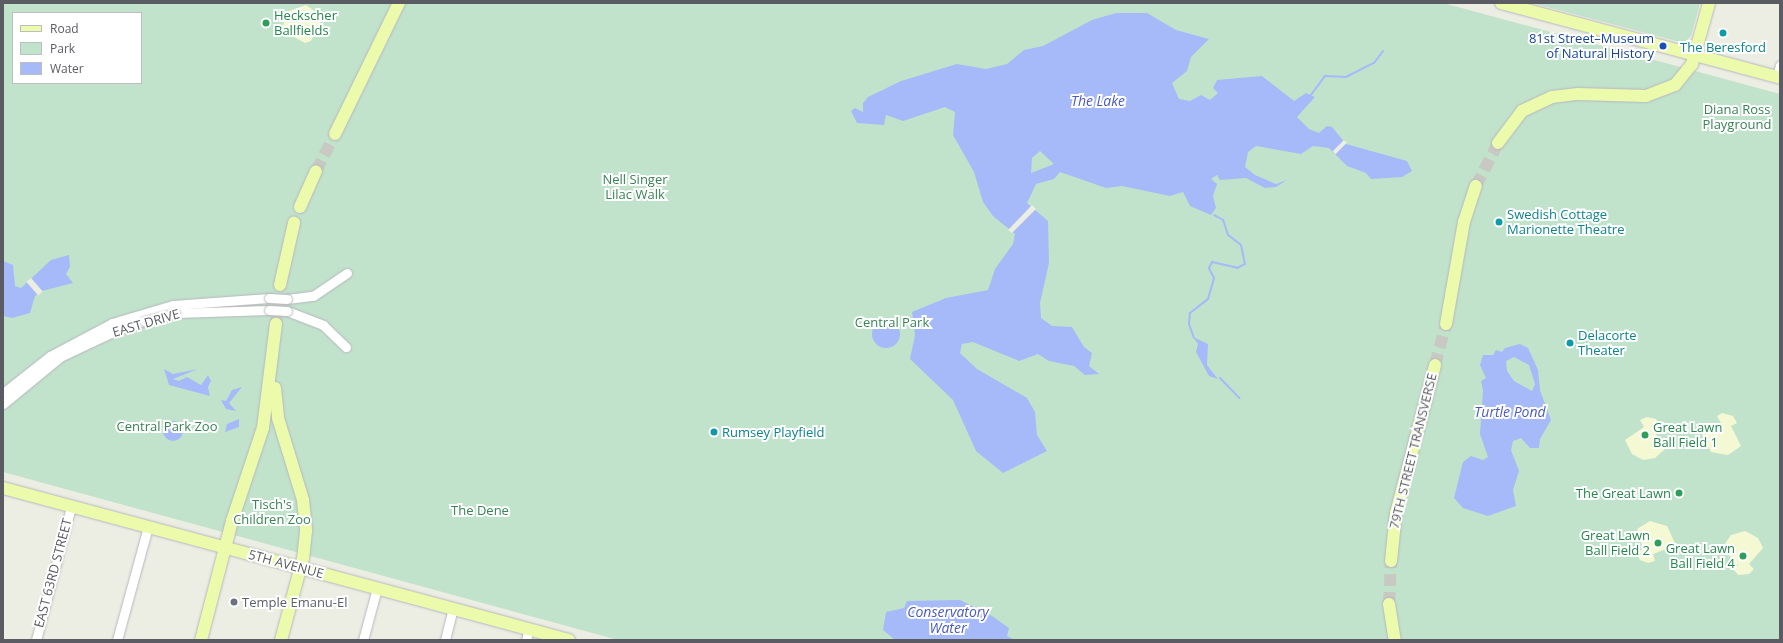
<!DOCTYPE html>
<meta charset="utf-8">
<style>
body{margin:0}
#map{position:relative;width:1783px;height:643px;overflow:hidden;background:#ecede3;font-family:"Open Sans",sans-serif}
div>[style]{position:absolute}
.green>*{inset:0;background:#c1e3cc}
.sand>*{inset:0;background:#f4f8d3}
.water>*{inset:0;background:#a6b9f9}
.round{border-radius:50%}
.pier>*{inset:0;background:#ecede3;transform-origin:0 0}
.stream>*{height:2px;margin:-1px;padding:0 1px;transform-origin:1px;border-radius:1px;background:#a6b9f9}
.major-tunnel>*{height:12px;margin-top:-6px;transform-origin:0;background:repeating-linear-gradient(90deg,#c8c9c3 0 12px,transparent 0 18px)}
.roads{filter:drop-shadow(0 0 1px #b8b8be) drop-shadow(0 0 1px #b8b8be)}
.minor>*{height:9px;margin:-4.5px;padding:0 4.5px;transform-origin:4.5px;border-radius:4.5px;background:#fff}
.major>*{height:12px;margin:-6px;padding:0 6px;transform-origin:6px;border-radius:6px;background:#ecfaab}
.bridges{filter:drop-shadow(0 0 1px #b8b8be) drop-shadow(0 0 1px #b8b8be)}
.minor-bridge>*{height:9px;margin:-4.5px;padding:0 4.5px;transform-origin:4.5px;border-radius:4.5px;background:#fff}
.dots>*{width:11px;height:11px;translate:-50% -50%;box-sizing:border-box;border:2px solid #fff;border-radius:50%}
span{translate:-50% -50%;white-space:nowrap;text-align:center;line-height:1.15;-webkit-text-stroke:4px #fff;paint-order:stroke}
.leisure-label{font-size:13px;color:#27864d}
.left{translate:0 -50%;text-align:left}
.right{translate:-100% -50%;text-align:right}
.transit-label{font-size:13px;color:#164399}
.culture-label{font-size:13px;color:#0d838f}
.park-label{font-size:13px;color:#3a8356}
.street-label{font-size:13px;color:#5b5c63}
.worship-label{font-size:13px;color:#5b616d}
.water-label{font-size:14px;color:#4b5bbb;font-style:italic}
.frame{position:absolute;inset:0;border:4px solid #5b5c63;pointer-events:none}
.legend{position:absolute;left:12px;top:12px;width:130px;height:72px;box-sizing:border-box;background:#fff;border:1px solid #bdbec1;margin:0;padding:5px 7px;list-style:none;font-size:12px;color:#5b5c63}
.legend li{display:flex;align-items:center;gap:8px;height:20px}
.legend b{width:20px;border:1px solid #bdbec1}
</style>
<div id="map">
<div class="green">
<div style="clip-path:polygon(evenodd,3px 3px,1443px 3px,1780px 94px,1780px 640px,618px 640px,3px 472px,3px 3px,13px 13px,141px 13px,141px 83px,13px 83px,13px 13px)"></div>
<div style="clip-path:polygon(1532px 3px,1700px 3px,1691px 36px,1684px 43px)"></div>
</div>
<div class="sand">
<div style="clip-path:polygon(306px 5px,323px 17px,311px 41px,305px 43px,281px 30px,289px 11px)"></div>
<div style="clip-path:polygon(1722px 413px,1733px 416px,1737px 423px,1731px 426px,1741px 446px,1728px 455px,1711px 452px,1702px 435px,1721px 423px,1717px 416px)"></div>
<div style="clip-path:polygon(1647px 417px,1656px 419px,1660px 426px,1654px 431px,1665px 449px,1655px 458px,1643px 460px,1632px 454px,1625px 440px,1644px 427px,1640px 420px)"></div>
<div style="clip-path:polygon(1650px 521px,1667px 526px,1674px 541px,1674px 546px,1653px 554px,1655px 561px,1648px 563px,1640px 560px,1636px 552px,1643px 549px,1637px 529px)"></div>
<div style="clip-path:polygon(1745px 531px,1758px 538px,1763px 548px,1749px 564px,1754px 569px,1749px 574px,1738px 575px,1734px 570px,1738px 565px,1722px 548px,1731px 535px)"></div>
</div>
<div class="water">
<div style="clip-path:polygon(evenodd,1116px 13px,1147px 13px,1176px 30px,1209px 39px,1191px 57px,1187px 71px,1172px 83px,1179px 99px,1190px 101px,1201px 95px,1210px 100px,1218px 93px,1213px 88px,1217px 80px,1262px 76px,1294px 101px,1306px 93px,1315px 97px,1297px 117px,1309px 129px,1319px 133px,1327px 126px,1332px 127px,1346px 144px,1407px 161px,1412px 171px,1402px 177px,1371px 179px,1366px 173px,1347px 166px,1329px 148px,1313px 146px,1301px 154px,1256px 146px,1248px 152px,1245px 167px,1255px 175px,1276px 184px,1287px 180px,1276px 187px,1265px 188px,1246px 178px,1220px 180px,1217px 175px,1211px 179px,1217px 184px,1213px 196px,1216px 208px,1211px 215px,1190px 206px,1183px 192px,1170px 196px,1122px 186px,1106px 188px,1060px 172px,1054px 179px,1036px 184px,1027px 203px,1048px 221px,1049px 263px,1040px 303px,1041px 318px,1052px 326px,1072px 327px,1084px 347px,1092px 353px,1089px 366px,1099px 374px,1085px 375px,1074px 366px,1049px 361px,1038px 354px,1019px 361px,973px 342px,962px 344px,960px 353px,977px 369px,1027px 398px,1035px 412px,1037px 435px,1047px 451px,1003px 473px,976px 451px,953px 400px,910px 359px,915px 335px,912px 312px,946px 298px,988px 290px,995px 269px,1013px 244px,1015px 234px,993px 216px,983px 202px,974px 172px,953px 135px,955px 112px,945px 107px,903px 121px,886px 115px,884px 125px,857px 123px,851px 111px,855px 108px,863px 112px,863px 103px,868px 97px,901px 81px,957px 64px,986px 69px,1007px 64px,1024px 50px,1043px 46px,1092px 20px,1116px 13px,1040px 151px,1054px 164px,1031px 173px,1032px 158px,1040px 151px)"></div>
<div style="clip-path:polygon(69px 255px,70px 267px,66px 274px,73px 283px,42px 291px,35px 296px,30px 313px,12px 318px,3px 316px,3px 261px,13px 265px,15px 286px,21px 288px,51px 260px)"></div>
<div class="round" style="left:872px;top:320px;width:28px;height:28px"></div>
<div style="clip-path:polygon(1193px 337px,1208px 344px,1207px 365px,1218px 379px,1209px 376px,1196px 352px,1198px 344px)"></div>
<div style="clip-path:polygon(evenodd,1520px 344px,1528px 348px,1538px 370px,1540px 390px,1551px 420px,1540px 439px,1539px 448px,1530px 448px,1521px 438px,1513px 441px,1511px 450px,1519px 471px,1513px 490px,1516px 506px,1488px 516px,1463px 508px,1454px 498px,1463px 462px,1471px 456px,1483px 460px,1488px 457px,1480px 434px,1483px 390px,1481px 381px,1486px 378px,1480px 365px,1483px 355px,1493px 355px,1496px 350px,1502px 352px,1505px 348px,1520px 344px,1514px 357px,1529px 365px,1535px 384px,1532px 391px,1514px 381px,1507px 371px,1506px 361px,1514px 357px)"></div>
<div style="clip-path:polygon(164px 369px,173px 374px,198px 369px,173px 379px,179px 381px,187px 377px,201px 385px,208px 375px,211px 381px,208px 387px,210px 396px,169px 385px)"></div>
<div style="clip-path:polygon(242px 387px,229px 403px,236px 411px,226px 409px,221px 400px,226px 401px,232px 390px)"></div>
<div style="clip-path:polygon(239px 419px,239px 427px,225px 432px,227px 424px)"></div>
<div class="round" style="left:163px;top:421px;width:20px;height:20px"></div>
<div style="clip-path:polygon(960px 600px,992px 616px,1009px 628px,1007px 636px,1015px 640px,895px 640px,883px 630px,886px 612px,904px 608px,907px 601px)"></div>
</div>
<div class="pier">
<div style="left:1344px;top:140px;width:4px;height:16px;rotate:45deg"></div>
<div style="clip-path:polygon(1032px 205px,1036px 209px,1012px 233px,1008px 230px)"></div>
<div style="left:31px;top:278px;width:18px;height:6px;rotate:49deg"></div>
</div>
<div class="stream">
<div style="left:1311px;top:95px;width:24px;rotate:-54deg"></div>
<div style="left:1325px;top:76px;width:21px;rotate:3deg"></div>
<div style="left:1346px;top:77px;width:31px;rotate:-27deg"></div>
<div style="left:1374px;top:63px;width:15px;rotate:-53deg"></div>
<div style="left:1194px;top:338px;width:15px;rotate:-110deg"></div>
<div style="left:1189px;top:324px;width:11px;rotate:-85deg"></div>
<div style="left:1190px;top:313px;width:23px;rotate:-38deg"></div>
<div style="left:1208px;top:299px;width:22px;rotate:-74deg"></div>
<div style="left:1214px;top:278px;width:11px;rotate:-117deg"></div>
<div style="left:1209px;top:268px;width:7px;rotate:-63deg"></div>
<div style="left:1212px;top:262px;width:26px;rotate:13deg"></div>
<div style="left:1237px;top:268px;width:9px;rotate:-27deg"></div>
<div style="left:1245px;top:264px;width:19px;rotate:-102deg"></div>
<div style="left:1241px;top:245px;width:16px;rotate:-142deg"></div>
<div style="left:1228px;top:235px;width:16px;rotate:-108deg"></div>
<div style="left:1223px;top:220px;width:10px;rotate:-151deg"></div>
<div style="left:1220px;top:378px;width:28px;rotate:46deg"></div>
</div>
<div class="major-tunnel">
<div style="left:316px;top:171px;width:42px;rotate:-62.8deg"></div>
<div style="left:1476px;top:186px;width:48px;rotate:-62.9deg"></div>
<div style="left:276px;top:324px;width:39px;rotate:-84deg"></div>
<div style="left:1435px;top:365px;width:42px;rotate:-75deg"></div>
<div style="left:1389px;top:604px;width:43px;rotate:-87.3deg"></div>
</div>
<div class="roads">
<div class="minor">
<div style="left:1777px;top:77px;width:12px;rotate:-76deg"></div>
<div style="left:287px;top:299px;width:26px;rotate:-7deg"></div>
<div style="left:313px;top:296px;width:41px;rotate:-34.1deg"></div>
<div style="left:287px;top:311px;width:39px;rotate:21deg"></div>
<div style="left:323px;top:325px;width:32px;rotate:44deg"></div>
<div style="left:175px;top:313px;width:94px;rotate:-1.8deg"></div>
<div style="left:3px;top:393px;width:60px;rotate:-38.2deg"></div>
<div style="left:50px;top:356px;width:70px;rotate:-28deg"></div>
<div style="left:112px;top:323px;width:64px;rotate:-16.4deg"></div>
<div style="left:173px;top:305px;width:96px;rotate:-4.2deg"></div>
<div style="left:3px;top:404px;width:74px;rotate:-39.5deg"></div>
<div style="left:60px;top:357px;width:68px;rotate:-25.4deg"></div>
<div style="left:121px;top:328px;width:24px;rotate:-17deg"></div>
<div style="left:36px;top:640px;width:138px;rotate:-75.3deg"></div>
<div style="left:117px;top:640px;width:117px;rotate:-74.7deg"></div>
<div style="left:363px;top:640px;width:54px;rotate:-74.9deg"></div>
<div style="left:445px;top:640px;width:32px;rotate:-76deg"></div>
<div style="left:526px;top:640px;width:11px;rotate:-75deg"></div>
</div>
<div class="major">
<div style="left:1501px;top:3px;width:289px;rotate:15deg"></div>
<div style="left:335px;top:134px;width:146px;rotate:-64deg"></div>
<div style="left:1498px;top:143px;width:40px;rotate:-53deg"></div>
<div style="left:1522px;top:111px;width:33px;rotate:-25deg"></div>
<div style="left:1552px;top:97px;width:26px;rotate:-7deg"></div>
<div style="left:1578px;top:94px;width:68px;rotate:1.7deg"></div>
<div style="left:1646px;top:96px;width:31px;rotate:-21deg"></div>
<div style="left:1675px;top:85px;width:27px;rotate:-51deg"></div>
<div style="left:1692px;top:64px;width:63px;rotate:-74.4deg"></div>
<div style="left:300px;top:207px;width:39px;rotate:-66deg"></div>
<div style="left:280px;top:285px;width:64px;rotate:-77.3deg"></div>
<div style="left:1446px;top:324px;width:104px;rotate:-80deg"></div>
<div style="left:1464px;top:222px;width:38px;rotate:-72deg"></div>
<div style="left:275px;top:388px;width:30px;rotate:84deg"></div>
<div style="left:278px;top:418px;width:86px;rotate:73deg"></div>
<div style="left:303px;top:500px;width:31px;rotate:84deg"></div>
<div style="left:306px;top:531px;width:27px;rotate:96deg"></div>
<div style="left:303px;top:558px;width:85px;rotate:105deg"></div>
<div style="left:3px;top:488px;width:586px;rotate:15.03deg"></div>
<div style="left:1391px;top:561px;width:48px;rotate:-84.1deg"></div>
<div style="left:1396px;top:513px;width:153px;rotate:-75.2deg"></div>
<div style="left:1389px;top:604px;width:36px;rotate:81deg"></div>
<div style="left:201px;top:640px;width:123px;rotate:-75.4deg"></div>
<div style="left:232px;top:521px;width:98px;rotate:-71.6deg"></div>
<div style="left:263px;top:428px;width:105px;rotate:-82.9deg"></div>
</div>
</div>
<div class="bridges">
<div class="minor-bridge">
<div style="left:269px;top:298px;width:18px;rotate:3deg"></div>
<div style="left:269px;top:310px;width:18px;rotate:3deg"></div>
<div style="left:144px;top:321px;width:32px;rotate:-14deg"></div>
</div>
</div>
<div class="dots">
<div style="left:266px;top:23px;background:#2e9e5b"></div>
<div style="left:1723px;top:33px;background:#0f9aa8"></div>
<div style="left:1663px;top:46px;background:#1a4fb4"></div>
<div style="left:1499px;top:222px;background:#0f9aa8"></div>
<div style="left:1570px;top:343px;background:#0f9aa8"></div>
<div style="left:714px;top:432px;background:#0f9aa8"></div>
<div style="left:1645px;top:435px;background:#2e9e5b"></div>
<div style="left:1679px;top:493px;background:#2e9e5b"></div>
<div style="left:1658px;top:543px;background:#2e9e5b"></div>
<div style="left:1743px;top:556px;background:#2e9e5b"></div>
<div style="left:234px;top:602px;background:#6b7280"></div>
</div>
<div class="leisure-label">
<span class="left" style="left:274px;top:23px">Heckscher<br>Ballfields</span>
<span class="left" style="left:1653px;top:435px">Great Lawn<br>Ball Field 1</span>
<span class="right" style="left:1671px;top:493px">The Great Lawn</span>
<span class="right" style="left:1650px;top:543px">Great Lawn<br>Ball Field 2</span>
<span class="right" style="left:1735px;top:556px">Great Lawn<br>Ball Field 4</span>
</div>
<div class="transit-label">
<span class="right" style="left:1654px;top:46px">81st Street–Museum<br>of Natural History</span>
</div>
<div class="culture-label">
<span style="left:1723px;top:47px">The Beresford</span>
<span class="left" style="left:1507px;top:222px">Swedish Cottage<br>Marionette Theatre</span>
<span class="left" style="left:1578px;top:343px">Delacorte<br>Theater</span>
<span class="left" style="left:722px;top:432px">Rumsey Playfield</span>
</div>
<div class="park-label">
<span style="left:1737px;top:117px">Diana Ross<br>Playground</span>
<span style="left:635px;top:187px">Nell Singer<br>Lilac Walk</span>
<span style="left:892px;top:322px">Central Park</span>
<span style="left:167px;top:426px">Central Park Zoo</span>
<span style="left:272px;top:512px">Tisch's<br>Children Zoo</span>
<span style="left:480px;top:510px">The Dene</span>
</div>
<div class="street-label">
<span style="left:146px;top:323px;rotate:-16deg">EAST DRIVE</span>
<span style="left:1413px;top:451px;rotate:-76deg">79TH STREET TRANSVERSE</span>
<span style="left:286px;top:564px;rotate:15deg">5TH AVENUE</span>
<span style="left:53px;top:573px;rotate:-75deg">EAST 63RD STREET</span>
</div>
<div class="worship-label">
<span class="left" style="left:242px;top:602px">Temple Emanu-El</span>
</div>
<div class="water-label">
<span style="left:1098px;top:101px">The Lake</span>
<span style="left:1510px;top:412px">Turtle Pond</span>
<span style="left:948px;top:620px">Conservatory<br>Water</span>
</div>
<div class="frame"></div>
<ul class="legend">
<li><b style="height:5px;background:#ecfaab"></b>Road</li>
<li><b style="height:11px;background:#c1e3cc"></b>Park</li>
<li><b style="height:11px;background:#a6b9f9"></b>Water</li>
</ul>
</div>
